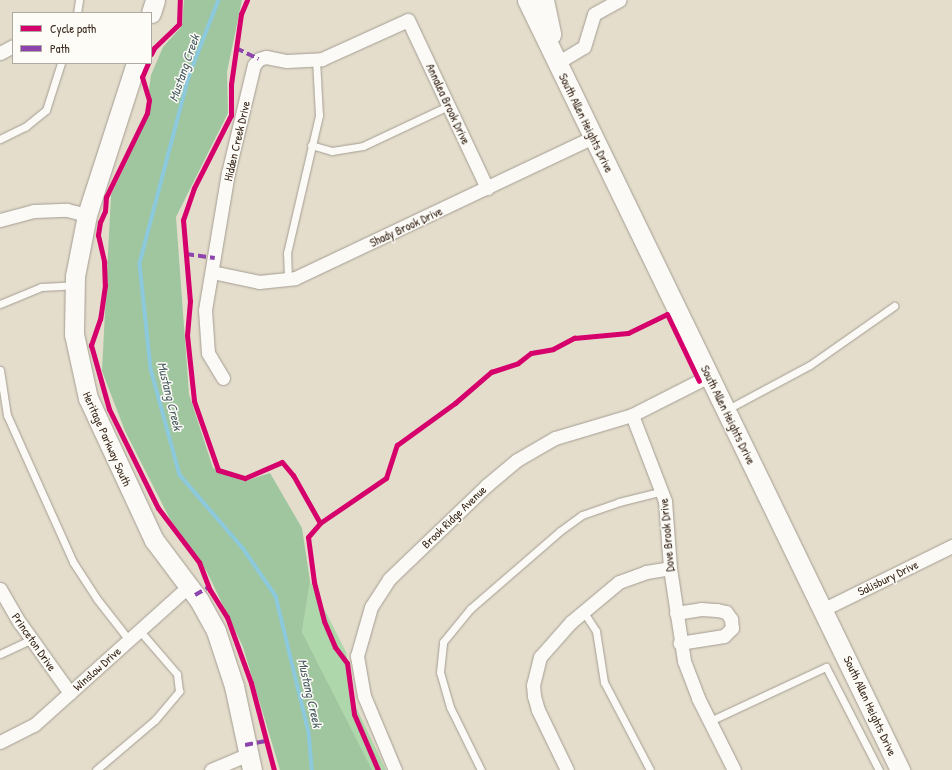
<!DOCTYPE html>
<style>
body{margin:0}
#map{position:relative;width:952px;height:770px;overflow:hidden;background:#e4ddcc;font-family:"Patrick Hand",sans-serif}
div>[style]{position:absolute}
.green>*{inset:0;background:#aed7ac}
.forest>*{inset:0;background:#a0c6a0}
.stream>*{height:3.5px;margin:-1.75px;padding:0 1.75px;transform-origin:1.75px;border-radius:1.75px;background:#8cc9dc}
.roads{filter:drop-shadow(0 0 1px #a49d92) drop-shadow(0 0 1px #a49d92)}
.lane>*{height:7px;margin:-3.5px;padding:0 3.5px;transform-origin:3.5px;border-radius:3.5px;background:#fbfaf7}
.street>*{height:13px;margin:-6.5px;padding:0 6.5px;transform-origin:6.5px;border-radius:6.5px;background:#fbfaf7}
.secondary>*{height:19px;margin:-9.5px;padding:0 9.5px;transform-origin:9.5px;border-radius:9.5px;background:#fbfaf7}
.quiet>*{height:4px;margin-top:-2px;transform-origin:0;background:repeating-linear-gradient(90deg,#8e44ad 0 8px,transparent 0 12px)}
.cycleway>*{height:5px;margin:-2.5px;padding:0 2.5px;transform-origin:2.5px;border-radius:2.5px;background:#d6006c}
span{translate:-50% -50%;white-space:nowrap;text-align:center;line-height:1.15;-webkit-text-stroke:3px #fdfcf7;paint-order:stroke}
.street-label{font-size:12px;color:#3b2a1e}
.water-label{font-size:13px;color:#4a5e63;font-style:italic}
.legend{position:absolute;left:12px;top:12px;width:140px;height:52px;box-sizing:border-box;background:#fdfcf7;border:1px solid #afa8a0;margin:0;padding:5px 7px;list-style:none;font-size:12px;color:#3b2a1e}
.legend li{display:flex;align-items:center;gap:8px;height:20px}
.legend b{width:20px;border:1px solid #afa8a0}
</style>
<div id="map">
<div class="green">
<div style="clip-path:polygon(310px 581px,346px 652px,356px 707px,386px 770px,371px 770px,302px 632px)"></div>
</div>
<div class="forest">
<div style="clip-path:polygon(184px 0,242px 0,227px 72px,228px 113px,176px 217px,189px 394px,213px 468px,245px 481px,270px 473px,302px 528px,310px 581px,302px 632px,372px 770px,280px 770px,243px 647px,207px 572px,170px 519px,125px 431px,102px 371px,111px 195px,144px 125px,151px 75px,163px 47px,182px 26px)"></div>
</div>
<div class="stream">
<div style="left:219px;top:0;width:83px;rotate:111.3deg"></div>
<div style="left:189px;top:77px;width:193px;rotate:104.7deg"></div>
<div style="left:140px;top:264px;width:106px;rotate:84deg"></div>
<div style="left:151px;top:369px;width:110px;rotate:74.7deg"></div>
<div style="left:180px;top:475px;width:96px;rotate:49.2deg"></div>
<div style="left:243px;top:548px;width:58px;rotate:55.5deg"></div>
<div style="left:276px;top:596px;width:140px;rotate:76.4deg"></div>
<div style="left:309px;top:732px;width:38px;rotate:85deg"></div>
</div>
<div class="roads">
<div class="lane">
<div style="left:77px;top:13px;width:13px;rotate:-81deg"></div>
<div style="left:0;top:139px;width:28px;rotate:-26deg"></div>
<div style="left:25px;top:127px;width:27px;rotate:-39deg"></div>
<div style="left:46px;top:110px;width:49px;rotate:-72.3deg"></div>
<div style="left:311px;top:145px;width:22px;rotate:16deg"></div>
<div style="left:332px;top:151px;width:31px;rotate:-9deg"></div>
<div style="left:363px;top:146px;width:94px;rotate:-25.2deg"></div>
<div style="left:288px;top:279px;width:26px;rotate:-92deg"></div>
<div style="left:287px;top:253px;width:142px;rotate:-76.9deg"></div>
<div style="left:319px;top:115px;width:55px;rotate:-93.1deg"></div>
<div style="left:0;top:304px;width:44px;rotate:-22.5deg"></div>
<div style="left:41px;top:287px;width:34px;rotate:-3deg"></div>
<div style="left:0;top:370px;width:46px;rotate:81.2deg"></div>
<div style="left:7px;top:415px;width:161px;rotate:65.8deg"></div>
<div style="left:73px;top:562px;width:44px;rotate:57deg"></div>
<div style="left:97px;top:599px;width:52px;rotate:52deg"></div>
<div style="left:726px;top:410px;width:95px;rotate:-28.2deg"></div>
<div style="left:810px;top:365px;width:103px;rotate:-35.1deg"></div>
<div style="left:583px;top:611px;width:24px;rotate:57deg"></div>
<div style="left:596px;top:631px;width:52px;rotate:81.1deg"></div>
<div style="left:604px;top:682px;width:99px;rotate:62.4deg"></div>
<div style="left:0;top:654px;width:35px;rotate:-25deg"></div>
<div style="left:710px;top:721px;width:128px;rotate:-25deg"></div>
<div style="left:826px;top:667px;width:116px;rotate:62.8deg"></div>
<div style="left:96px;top:770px;width:77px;rotate:-40.3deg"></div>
<div style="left:155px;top:720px;width:38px;rotate:-50deg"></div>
<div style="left:179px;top:691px;width:17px;rotate:-97deg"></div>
<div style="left:177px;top:674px;width:58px;rotate:-130.8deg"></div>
<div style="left:481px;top:770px;width:70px;rotate:-116.2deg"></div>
<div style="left:450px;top:707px;width:36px;rotate:-106deg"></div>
<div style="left:440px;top:672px;width:30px;rotate:-84deg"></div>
<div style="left:443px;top:642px;width:43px;rotate:-50.7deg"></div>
<div style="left:470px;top:609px;width:119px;rotate:-40.9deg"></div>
<div style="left:560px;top:531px;width:27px;rotate:-36deg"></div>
<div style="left:582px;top:515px;width:39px;rotate:-19deg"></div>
<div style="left:619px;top:502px;width:45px;rotate:-14deg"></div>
</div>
<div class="street">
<div style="left:0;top:53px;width:15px;rotate:-28deg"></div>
<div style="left:557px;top:63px;width:31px;rotate:-31deg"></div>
<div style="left:584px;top:47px;width:34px;rotate:-73deg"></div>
<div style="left:594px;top:14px;width:29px;rotate:-29deg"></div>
<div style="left:0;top:220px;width:35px;rotate:-15deg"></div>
<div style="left:34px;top:211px;width:33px;rotate:-2deg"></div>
<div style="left:67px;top:210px;width:21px;rotate:14deg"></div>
<div style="left:212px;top:272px;width:48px;rotate:12deg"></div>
<div style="left:259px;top:282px;width:36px;rotate:-6deg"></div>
<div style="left:295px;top:278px;width:330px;rotate:-25.3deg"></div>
<div style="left:223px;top:378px;width:29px;rotate:-121deg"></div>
<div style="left:208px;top:353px;width:43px;rotate:-94deg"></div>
<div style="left:205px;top:310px;width:139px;rotate:-80.5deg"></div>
<div style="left:228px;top:173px;width:111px;rotate:-76.5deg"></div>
<div style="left:254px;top:65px;width:8px;rotate:-50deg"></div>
<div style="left:259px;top:59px;width:7px;rotate:-16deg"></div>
<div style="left:266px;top:57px;width:21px;rotate:11deg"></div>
<div style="left:287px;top:61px;width:35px;rotate:-3deg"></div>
<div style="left:322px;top:59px;width:94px;rotate:-24.4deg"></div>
<div style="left:408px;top:20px;width:186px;rotate:64.8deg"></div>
<div style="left:632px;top:415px;width:92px;rotate:69deg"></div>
<div style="left:665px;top:501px;width:67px;rotate:85.7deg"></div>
<div style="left:670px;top:568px;width:94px;rotate:81.4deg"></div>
<div style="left:684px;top:661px;width:40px;rotate:69deg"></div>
<div style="left:698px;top:698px;width:80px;rotate:63.4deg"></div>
<div style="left:0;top:589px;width:39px;rotate:60deg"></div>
<div style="left:20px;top:623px;width:86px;rotate:54.5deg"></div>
<div style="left:824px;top:609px;width:143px;rotate:-26.2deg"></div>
<div style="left:676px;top:613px;width:25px;rotate:-9deg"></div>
<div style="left:701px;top:609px;width:16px;rotate:4deg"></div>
<div style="left:717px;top:610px;width:9px;rotate:13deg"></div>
<div style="left:726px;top:612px;width:9px;rotate:54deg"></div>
<div style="left:731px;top:619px;width:9px;rotate:84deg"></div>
<div style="left:732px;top:628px;width:11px;rotate:135deg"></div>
<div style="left:724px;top:636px;width:45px;rotate:171deg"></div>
<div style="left:0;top:742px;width:38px;rotate:-27deg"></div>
<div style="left:34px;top:725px;width:207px;rotate:-41.9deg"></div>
<div style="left:211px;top:770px;width:39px;rotate:-23deg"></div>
<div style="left:395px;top:770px;width:80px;rotate:-112.7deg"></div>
<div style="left:364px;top:696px;width:41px;rotate:-99.9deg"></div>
<div style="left:357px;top:656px;width:51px;rotate:-74.1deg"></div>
<div style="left:371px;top:607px;width:33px;rotate:-57deg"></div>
<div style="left:389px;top:579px;width:136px;rotate:-43.8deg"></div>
<div style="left:487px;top:485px;width:39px;rotate:-40deg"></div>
<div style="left:517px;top:460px;width:44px;rotate:-30.1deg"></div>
<div style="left:555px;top:438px;width:80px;rotate:-16.6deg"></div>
<div style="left:632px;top:415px;width:86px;rotate:-26.9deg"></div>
<div style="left:567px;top:770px;width:67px;rotate:-115.8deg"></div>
<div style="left:538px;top:710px;width:15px;rotate:-106deg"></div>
<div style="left:534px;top:696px;width:11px;rotate:-95deg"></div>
<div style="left:533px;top:685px;width:29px;rotate:-76deg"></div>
<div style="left:540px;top:657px;width:47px;rotate:-48.5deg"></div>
<div style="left:571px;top:622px;width:62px;rotate:-39.8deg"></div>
<div style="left:619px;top:582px;width:29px;rotate:-20deg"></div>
<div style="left:646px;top:572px;width:24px;rotate:-9deg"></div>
</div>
<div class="secondary">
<div style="left:527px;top:0;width:856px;rotate:64.15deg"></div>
<div style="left:544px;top:0;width:35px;rotate:78deg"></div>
<div style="left:151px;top:13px;width:14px;rotate:-73deg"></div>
<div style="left:136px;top:63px;width:160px;rotate:107.9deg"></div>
<div style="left:87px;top:215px;width:62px;rotate:101.1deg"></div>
<div style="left:75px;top:276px;width:58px;rotate:91deg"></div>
<div style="left:74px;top:334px;width:66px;rotate:77.7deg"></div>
<div style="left:88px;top:398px;width:157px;rotate:65.1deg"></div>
<div style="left:154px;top:540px;width:75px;rotate:53.1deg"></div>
<div style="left:199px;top:600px;width:35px;rotate:61deg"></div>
<div style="left:216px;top:631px;width:58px;rotate:71.9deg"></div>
<div style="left:234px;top:686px;width:86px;rotate:77.9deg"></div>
</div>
</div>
<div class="quiet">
<div style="left:236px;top:48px;width:25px;rotate:26deg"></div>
<div style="left:186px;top:254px;width:29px;rotate:8deg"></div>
<div style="left:195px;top:595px;width:16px;rotate:-30deg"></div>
<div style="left:245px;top:745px;width:21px;rotate:-11deg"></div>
</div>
<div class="cycleway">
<div style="left:247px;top:0;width:15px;rotate:113deg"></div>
<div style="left:241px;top:14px;width:71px;rotate:98.1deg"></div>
<div style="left:231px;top:84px;width:31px;rotate:90deg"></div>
<div style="left:231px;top:115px;width:82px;rotate:116.9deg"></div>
<div style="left:194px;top:188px;width:34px;rotate:109deg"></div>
<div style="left:183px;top:220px;width:81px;rotate:85.1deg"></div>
<div style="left:190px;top:301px;width:34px;rotate:95deg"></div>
<div style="left:187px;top:335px;width:66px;rotate:83.9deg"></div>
<div style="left:194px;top:401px;width:73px;rotate:70.8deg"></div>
<div style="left:218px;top:470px;width:28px;rotate:17deg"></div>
<div style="left:245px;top:478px;width:40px;rotate:-23.4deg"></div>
<div style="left:282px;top:462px;width:17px;rotate:50deg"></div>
<div style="left:293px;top:475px;width:55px;rotate:60.6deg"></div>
<div style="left:151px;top:54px;width:7px;rotate:-63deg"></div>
<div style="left:154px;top:48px;width:35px;rotate:-44deg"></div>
<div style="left:179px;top:24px;width:24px;rotate:-88deg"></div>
<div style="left:148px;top:63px;width:15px;rotate:113deg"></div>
<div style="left:142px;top:77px;width:24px;rotate:73deg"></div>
<div style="left:149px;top:100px;width:13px;rotate:99deg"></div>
<div style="left:147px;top:113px;width:93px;rotate:116deg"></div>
<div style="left:106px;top:197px;width:14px;rotate:94deg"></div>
<div style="left:105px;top:211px;width:12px;rotate:114deg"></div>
<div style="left:100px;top:222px;width:13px;rotate:99deg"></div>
<div style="left:98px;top:235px;width:28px;rotate:77deg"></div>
<div style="left:104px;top:262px;width:23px;rotate:88deg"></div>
<div style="left:105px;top:285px;width:34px;rotate:98deg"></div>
<div style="left:100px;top:319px;width:28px;rotate:109deg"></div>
<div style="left:91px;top:345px;width:66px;rotate:74.3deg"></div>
<div style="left:109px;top:409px;width:110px;rotate:63.7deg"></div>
<div style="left:158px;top:508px;width:68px;rotate:52.8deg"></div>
<div style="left:199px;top:562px;width:30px;rotate:69deg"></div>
<div style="left:210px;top:590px;width:32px;rotate:58deg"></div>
<div style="left:227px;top:617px;width:70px;rotate:70deg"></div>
<div style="left:251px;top:683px;width:90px;rotate:75.2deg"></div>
<div style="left:378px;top:770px;width:61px;rotate:-113.2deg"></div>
<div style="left:354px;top:714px;width:51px;rotate:-97.8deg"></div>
<div style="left:347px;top:663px;width:20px;rotate:-127deg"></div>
<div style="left:335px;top:647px;width:28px;rotate:-113deg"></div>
<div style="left:324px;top:621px;width:40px;rotate:-104.4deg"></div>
<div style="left:314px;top:582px;width:45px;rotate:-97.6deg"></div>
<div style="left:308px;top:537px;width:18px;rotate:-49deg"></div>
<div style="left:320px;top:523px;width:80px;rotate:-34.3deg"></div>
<div style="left:386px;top:478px;width:35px;rotate:-72deg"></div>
<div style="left:397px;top:445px;width:72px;rotate:-35.9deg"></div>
<div style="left:455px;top:403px;width:48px;rotate:-40.7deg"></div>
<div style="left:491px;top:372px;width:28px;rotate:-18deg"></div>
<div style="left:518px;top:363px;width:16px;rotate:-38deg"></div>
<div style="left:531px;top:353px;width:22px;rotate:-10deg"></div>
<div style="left:553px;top:349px;width:24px;rotate:-28deg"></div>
<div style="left:574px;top:338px;width:54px;rotate:-5.3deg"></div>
<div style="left:628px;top:333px;width:43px;rotate:-26deg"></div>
<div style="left:667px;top:314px;width:74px;rotate:64.5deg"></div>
</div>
<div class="street-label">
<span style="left:448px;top:104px;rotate:65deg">Annalea Brook Drive</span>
<span style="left:586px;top:123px;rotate:64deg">South Allen Heights Drive</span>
<span style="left:237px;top:141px;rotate:-77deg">Hidden Creek Drive</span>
<span style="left:406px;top:227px;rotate:-25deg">Shady Brook Drive</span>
<span style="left:728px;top:415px;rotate:64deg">South Allen Heights Drive</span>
<span style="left:107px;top:439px;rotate:66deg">Heritage Parkway South</span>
<span style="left:454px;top:517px;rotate:-44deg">Brook Ridge Avenue</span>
<span style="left:667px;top:535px;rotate:-95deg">Dove Brook Drive</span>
<span style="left:888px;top:578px;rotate:-26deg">Salisbury Drive</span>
<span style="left:34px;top:642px;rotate:55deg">Princeton Drive</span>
<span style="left:97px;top:669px;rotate:-42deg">Winslow Drive</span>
<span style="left:870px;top:706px;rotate:65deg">South Allen Heights Drive</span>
</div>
<div class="water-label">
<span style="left:184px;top:68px;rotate:-71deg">Mustang Creek</span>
<span style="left:170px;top:396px;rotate:76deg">Mustang Creek</span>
<span style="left:310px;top:693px;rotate:77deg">Mustang Creek</span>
</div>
<ul class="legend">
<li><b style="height:5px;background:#d6006c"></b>Cycle path</li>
<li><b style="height:5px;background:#8e44ad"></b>Path</li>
</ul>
</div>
